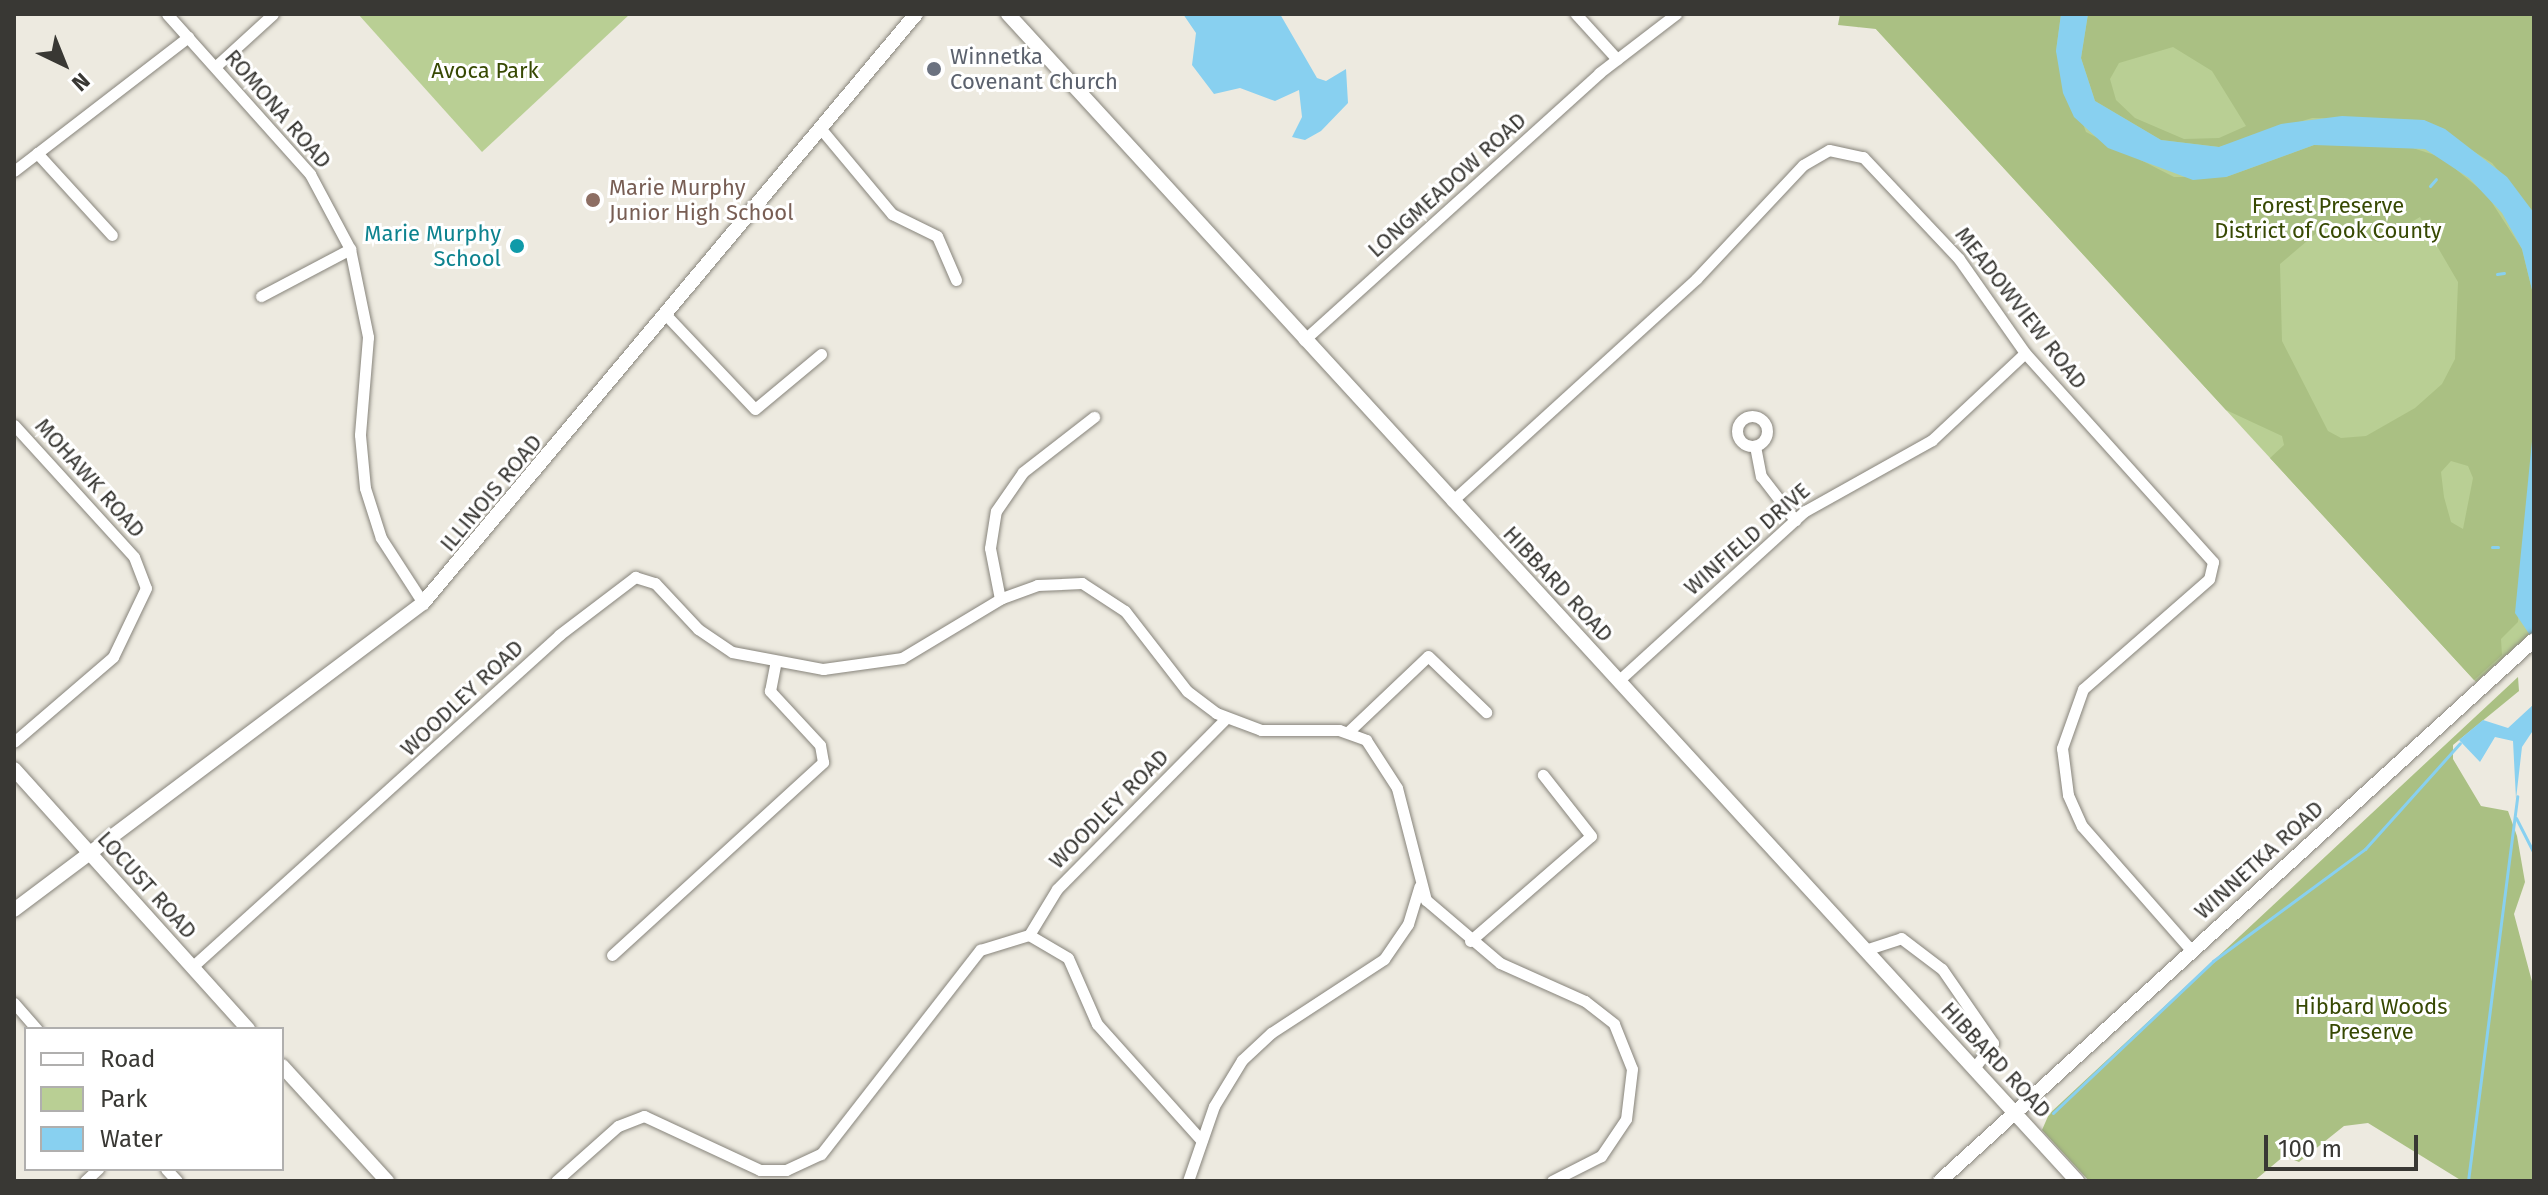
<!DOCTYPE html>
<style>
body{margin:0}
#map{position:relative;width:2548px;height:1195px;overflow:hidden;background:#edeae0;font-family:"Fira Sans",sans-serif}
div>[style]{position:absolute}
.green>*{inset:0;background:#b9cf94}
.forest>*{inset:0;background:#aac083}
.water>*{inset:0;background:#88d0f0}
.stream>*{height:3px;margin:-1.5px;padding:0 1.5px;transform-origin:1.5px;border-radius:1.5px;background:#88d0f0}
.roads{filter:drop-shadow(0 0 2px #87847b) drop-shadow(0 0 2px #87847b)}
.minor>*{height:11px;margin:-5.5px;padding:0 5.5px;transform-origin:5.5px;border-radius:5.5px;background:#fff}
.minor>.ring{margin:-5.5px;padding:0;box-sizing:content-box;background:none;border:11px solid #fff;border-radius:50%}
.tertiary>*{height:14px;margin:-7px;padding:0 7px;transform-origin:7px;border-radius:7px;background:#fff}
.dots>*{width:22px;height:22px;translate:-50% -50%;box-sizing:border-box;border:4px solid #fff;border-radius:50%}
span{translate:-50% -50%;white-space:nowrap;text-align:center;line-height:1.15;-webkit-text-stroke:6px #fff;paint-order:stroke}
.worship-label{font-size:22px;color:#5b616d}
.left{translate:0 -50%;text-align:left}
.park-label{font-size:22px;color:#374903}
.street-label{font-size:22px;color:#393834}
.education-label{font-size:22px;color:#785e54}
.culture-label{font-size:22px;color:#0d838f}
.right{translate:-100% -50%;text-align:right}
.frame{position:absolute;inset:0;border:16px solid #393834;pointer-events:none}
.legend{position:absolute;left:24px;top:1027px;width:260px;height:144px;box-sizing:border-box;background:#fff;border:2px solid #b0afae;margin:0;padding:10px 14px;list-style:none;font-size:24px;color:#393834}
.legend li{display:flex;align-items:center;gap:16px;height:40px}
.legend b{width:40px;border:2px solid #b0afae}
.north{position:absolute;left:24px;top:24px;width:80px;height:80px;-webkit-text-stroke:6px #fff;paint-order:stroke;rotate:137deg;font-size:22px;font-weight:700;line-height:32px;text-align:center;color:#393834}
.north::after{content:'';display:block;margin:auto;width:28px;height:36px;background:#393834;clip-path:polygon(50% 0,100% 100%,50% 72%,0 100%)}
.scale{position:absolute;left:2264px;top:1135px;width:154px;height:36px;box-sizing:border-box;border:4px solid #393834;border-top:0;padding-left:10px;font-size:24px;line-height:28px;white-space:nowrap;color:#393834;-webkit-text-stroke:6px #fff;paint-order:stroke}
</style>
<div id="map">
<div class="green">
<div style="clip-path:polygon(358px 14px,630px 14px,482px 152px)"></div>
<div style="clip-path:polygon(1862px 14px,2534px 14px,2534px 630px,2476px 682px)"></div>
</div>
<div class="forest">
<div style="clip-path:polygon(evenodd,1840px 14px,2061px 14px,2056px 51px,2086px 132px,2174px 177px,2226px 177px,2314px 145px,2400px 144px,2441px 157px,2487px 195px,2522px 249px,2534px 298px,2534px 421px,2518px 622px,2501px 639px,2502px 655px,2474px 680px,2270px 458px,2284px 445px,2282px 436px,2226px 410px,1876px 29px,1838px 25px,1840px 14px,2420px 217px,2458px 282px,2455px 359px,2442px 384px,2415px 408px,2366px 436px,2341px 438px,2328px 431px,2282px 341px,2280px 264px,2320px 230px,2341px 225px,2378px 242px,2420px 217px,1840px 14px,2451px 461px,2468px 466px,2473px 478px,2463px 529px,2451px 522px,2444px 497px,2441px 472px,2451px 461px)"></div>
<div style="clip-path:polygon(evenodd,2088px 14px,2534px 14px,2534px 213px,2492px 163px,2424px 120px,2312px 118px,2219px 147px,2161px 140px,2095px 101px,2081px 58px,2088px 14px,2173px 47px,2212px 71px,2246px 126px,2219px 138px,2184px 139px,2135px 118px,2116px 100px,2110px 79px,2119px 63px,2173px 47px)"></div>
<div style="clip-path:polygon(2518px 677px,2519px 691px,2453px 745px,2453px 759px,2481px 806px,2508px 811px,2517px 836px,2525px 882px,2514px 914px,2534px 989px,2534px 1181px,2462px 1181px,2368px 1123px,2344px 1126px,2299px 1162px,2284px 1156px,2254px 1181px,2089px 1181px,2042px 1130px,2049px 1114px)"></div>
</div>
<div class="water">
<div style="clip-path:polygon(1183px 14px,1280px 14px,1317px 78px,1326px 81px,1346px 69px,1348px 103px,1321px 131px,1305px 140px,1292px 137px,1302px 117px,1299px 90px,1275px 101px,1240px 88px,1214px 94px,1192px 65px,1196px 33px)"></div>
<div style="clip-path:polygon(2061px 14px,2088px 14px,2081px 58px,2095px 101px,2161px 140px,2219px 147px,2281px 124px,2342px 116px,2424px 120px,2445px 129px,2507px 177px,2534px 213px,2534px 298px,2522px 249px,2502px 213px,2469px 178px,2425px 149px,2314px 145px,2226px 177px,2193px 180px,2108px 148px,2074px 117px,2063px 93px,2056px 51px)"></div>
<div style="clip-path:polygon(2534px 421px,2534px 641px,2515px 613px)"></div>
<div style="clip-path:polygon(2534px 704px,2534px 729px,2522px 747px,2516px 799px,2513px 741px,2495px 737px,2480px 762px,2459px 740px,2483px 720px,2508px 728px)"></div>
</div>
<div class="stream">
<div style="left:2430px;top:186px;width:9px;rotate:-49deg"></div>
<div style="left:2497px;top:274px;width:7px;rotate:-8deg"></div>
<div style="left:2492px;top:547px;width:6px"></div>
<div style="left:2516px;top:818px;width:39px;rotate:63deg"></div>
<div style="left:2053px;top:1113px;width:221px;rotate:-43.5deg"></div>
<div style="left:2213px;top:961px;width:189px;rotate:-36.4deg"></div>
<div style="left:2365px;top:849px;width:142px;rotate:-48.1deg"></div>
<div style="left:2468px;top:1181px;width:388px;rotate:-82.7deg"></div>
</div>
<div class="roads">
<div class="minor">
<div style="left:167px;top:14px;width:215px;rotate:48.2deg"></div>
<div style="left:310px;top:174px;width:85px;rotate:61.9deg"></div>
<div style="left:350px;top:249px;width:90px;rotate:78.4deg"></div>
<div style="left:368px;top:337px;width:98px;rotate:94.7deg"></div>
<div style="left:360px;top:435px;width:53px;rotate:84.6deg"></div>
<div style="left:365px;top:488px;width:52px;rotate:72.3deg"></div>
<div style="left:381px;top:538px;width:77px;rotate:57.1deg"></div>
<div style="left:1576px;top:14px;width:61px;rotate:47.7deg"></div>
<div style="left:216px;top:66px;width:77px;rotate:-42.4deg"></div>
<div style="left:821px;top:129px;width:111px;rotate:50.1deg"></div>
<div style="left:892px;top:214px;width:50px;rotate:26.1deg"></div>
<div style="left:937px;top:236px;width:48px;rotate:66.6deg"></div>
<div style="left:37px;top:153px;width:111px;rotate:47.6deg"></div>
<div style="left:14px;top:171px;width:220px;rotate:-37.6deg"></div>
<div style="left:261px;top:296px;width:101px;rotate:-27.8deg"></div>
<div style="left:666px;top:315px;width:129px;rotate:46.6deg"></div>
<div style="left:755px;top:409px;width:86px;rotate:-39.8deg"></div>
<div style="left:1304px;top:340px;width:398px;rotate:-42.1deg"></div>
<div style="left:1599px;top:73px;width:97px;rotate:-37.5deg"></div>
<div class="ring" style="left:1737px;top:416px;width:19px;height:19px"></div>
<div style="left:14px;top:425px;width:178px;rotate:47.7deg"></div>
<div style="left:134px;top:557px;width:33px;rotate:69deg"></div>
<div style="left:146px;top:588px;width:76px;rotate:115.6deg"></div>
<div style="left:113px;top:657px;width:130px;rotate:139.4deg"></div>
<div style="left:1755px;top:446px;width:31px;rotate:79deg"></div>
<div style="left:1761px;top:476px;width:56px;rotate:52.3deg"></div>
<div style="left:1452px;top:501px;width:330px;rotate:-42.3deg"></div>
<div style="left:1696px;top:279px;width:156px;rotate:-46.8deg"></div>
<div style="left:1803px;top:165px;width:30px;rotate:-30deg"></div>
<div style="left:1829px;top:150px;width:35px;rotate:12deg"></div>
<div style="left:1863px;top:157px;width:140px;rotate:46.7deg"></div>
<div style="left:1959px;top:259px;width:115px;rotate:54.9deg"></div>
<div style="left:2025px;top:353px;width:281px;rotate:48deg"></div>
<div style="left:2213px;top:562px;width:17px;rotate:103deg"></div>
<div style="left:2209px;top:579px;width:167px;rotate:138.9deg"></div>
<div style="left:2083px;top:689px;width:63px;rotate:109.6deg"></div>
<div style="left:2062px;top:748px;width:47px;rotate:82.7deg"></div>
<div style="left:2068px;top:795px;width:34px;rotate:66deg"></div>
<div style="left:2082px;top:826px;width:167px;rotate:48.7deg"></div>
<div style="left:1000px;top:599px;width:52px;rotate:-101.1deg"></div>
<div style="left:990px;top:548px;width:37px;rotate:-81deg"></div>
<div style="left:996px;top:511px;width:47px;rotate:-55.3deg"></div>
<div style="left:1023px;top:472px;width:90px;rotate:-37.8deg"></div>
<div style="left:1618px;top:681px;width:253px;rotate:-42.3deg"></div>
<div style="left:1805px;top:511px;width:145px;rotate:-29.2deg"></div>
<div style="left:1932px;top:440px;width:127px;rotate:-43.1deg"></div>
<div style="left:1348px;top:732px;width:110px;rotate:-43.5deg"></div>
<div style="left:1428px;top:656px;width:81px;rotate:44deg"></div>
<div style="left:1029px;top:935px;width:45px;rotate:30.5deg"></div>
<div style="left:1068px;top:958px;width:72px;rotate:66.3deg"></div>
<div style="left:1097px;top:1024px;width:156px;rotate:48.1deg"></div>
<div style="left:1470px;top:941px;width:160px;rotate:-41deg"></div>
<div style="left:1591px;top:836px;width:78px;rotate:-128.2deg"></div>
<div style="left:1865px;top:950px;width:38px;rotate:-18deg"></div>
<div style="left:1901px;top:938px;width:51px;rotate:37.1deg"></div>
<div style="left:1942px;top:969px;width:90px;rotate:55.4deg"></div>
<div style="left:1993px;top:1043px;width:31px;rotate:127deg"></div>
<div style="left:612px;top:955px;width:286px;rotate:-42.4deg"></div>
<div style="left:823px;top:762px;width:17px;rotate:-100deg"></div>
<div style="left:820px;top:745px;width:74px;rotate:-132.8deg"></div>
<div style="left:770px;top:691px;width:26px;rotate:-79deg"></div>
<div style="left:192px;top:967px;width:495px;rotate:-42.1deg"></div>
<div style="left:559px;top:635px;width:96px;rotate:-37.3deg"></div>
<div style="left:635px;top:577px;width:21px;rotate:17deg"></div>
<div style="left:655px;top:583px;width:63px;rotate:46.9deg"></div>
<div style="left:698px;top:629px;width:41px;rotate:34.1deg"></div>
<div style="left:732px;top:652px;width:93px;rotate:10.6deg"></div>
<div style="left:823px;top:669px;width:80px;rotate:-7.9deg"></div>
<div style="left:902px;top:658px;width:117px;rotate:-31deg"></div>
<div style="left:1002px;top:598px;width:37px;rotate:-20deg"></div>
<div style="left:1037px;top:585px;width:45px;rotate:-2.5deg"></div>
<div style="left:1082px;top:583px;width:51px;rotate:33.1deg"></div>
<div style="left:1125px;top:611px;width:101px;rotate:52.2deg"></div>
<div style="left:1187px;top:691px;width:36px;rotate:37deg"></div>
<div style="left:1216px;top:713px;width:48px;rotate:20.7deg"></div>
<div style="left:1261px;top:730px;width:78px"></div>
<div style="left:1339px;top:730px;width:29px;rotate:20deg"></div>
<div style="left:1366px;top:740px;width:57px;rotate:57.1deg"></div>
<div style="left:1397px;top:788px;width:116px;rotate:75.5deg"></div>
<div style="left:1426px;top:900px;width:97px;rotate:40.4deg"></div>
<div style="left:1500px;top:963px;width:93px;rotate:24.1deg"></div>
<div style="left:1585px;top:1001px;width:37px;rotate:38deg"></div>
<div style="left:1614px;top:1024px;width:48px;rotate:68.2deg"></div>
<div style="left:1632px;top:1069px;width:50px;rotate:96.8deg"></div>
<div style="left:1626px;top:1119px;width:45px;rotate:124deg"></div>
<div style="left:1601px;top:1156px;width:55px;rotate:153deg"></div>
<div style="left:14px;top:1003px;width:35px;rotate:49deg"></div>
<div style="left:166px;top:1169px;width:16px;rotate:47deg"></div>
<div style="left:85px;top:1181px;width:18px;rotate:-43deg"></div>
<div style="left:556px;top:1181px;width:83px;rotate:-41.6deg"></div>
<div style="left:618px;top:1126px;width:28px;rotate:-21deg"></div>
<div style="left:644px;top:1116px;width:128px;rotate:25deg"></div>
<div style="left:760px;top:1170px;width:26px"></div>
<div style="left:786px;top:1170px;width:38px;rotate:-25deg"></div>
<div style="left:821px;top:1154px;width:259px;rotate:-52.1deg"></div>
<div style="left:980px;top:950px;width:51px;rotate:-17deg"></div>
<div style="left:1029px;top:935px;width:54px;rotate:-58.7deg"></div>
<div style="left:1057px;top:889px;width:240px;rotate:-45.3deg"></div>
<div style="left:1188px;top:1181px;width:79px;rotate:-70.9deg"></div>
<div style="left:1214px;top:1106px;width:54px;rotate:-58.7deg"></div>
<div style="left:1242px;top:1060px;width:40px;rotate:-43deg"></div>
<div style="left:1271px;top:1033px;width:135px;rotate:-33.2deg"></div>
<div style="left:1384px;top:959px;width:42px;rotate:-55.6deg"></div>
<div style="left:1408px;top:924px;width:39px;rotate:-73deg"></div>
</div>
<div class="tertiary">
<div style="left:1008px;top:14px;width:1583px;rotate:47.51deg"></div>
<div style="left:14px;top:769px;width:350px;rotate:48deg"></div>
<div style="left:14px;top:910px;width:511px;rotate:-36.89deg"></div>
<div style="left:423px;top:603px;width:768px;rotate:-50.07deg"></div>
<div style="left:282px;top:1066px;width:156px;rotate:47.6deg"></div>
<div style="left:1940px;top:1181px;width:803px;rotate:-42.33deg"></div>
</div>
</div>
<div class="dots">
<div style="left:934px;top:69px;background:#6b7280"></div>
<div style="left:593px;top:200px;background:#8d6e63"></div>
<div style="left:517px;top:246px;background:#0f9aa8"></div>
</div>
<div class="worship-label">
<span class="left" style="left:950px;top:69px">Winnetka<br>Covenant Church</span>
</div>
<div class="park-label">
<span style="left:485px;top:71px">Avoca Park</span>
<span style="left:2328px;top:218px">Forest Preserve<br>District of Cook County</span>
<span style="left:2371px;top:1019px">Hibbard Woods<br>Preserve</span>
</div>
<div class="street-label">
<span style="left:278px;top:109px;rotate:49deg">ROMONA ROAD</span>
<span style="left:1447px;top:185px;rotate:-42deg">LONGMEADOW ROAD</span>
<span style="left:2021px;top:308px;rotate:52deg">MEADOWVIEW ROAD</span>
<span style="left:90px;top:478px;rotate:48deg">MOHAWK ROAD</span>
<span style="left:491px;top:493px;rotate:-50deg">ILLINOIS ROAD</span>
<span style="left:1747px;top:539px;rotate:-41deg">WINFIELD DRIVE</span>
<span style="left:1558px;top:584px;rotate:47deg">HIBBARD ROAD</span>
<span style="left:462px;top:698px;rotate:-43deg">WOODLEY ROAD</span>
<span style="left:1109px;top:809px;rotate:-45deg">WOODLEY ROAD</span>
<span style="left:2259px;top:860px;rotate:-42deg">WINNETKA ROAD</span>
<span style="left:147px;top:885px;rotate:48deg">LOCUST ROAD</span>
<span style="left:1996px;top:1060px;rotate:47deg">HIBBARD ROAD</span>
</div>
<div class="education-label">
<span class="left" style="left:609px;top:200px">Marie Murphy<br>Junior High School</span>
</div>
<div class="culture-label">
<span class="right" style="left:501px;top:246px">Marie Murphy<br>School</span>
</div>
<div class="frame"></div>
<ul class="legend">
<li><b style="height:10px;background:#fff"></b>Road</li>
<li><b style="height:22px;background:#b9cf94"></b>Park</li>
<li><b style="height:22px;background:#88d0f0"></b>Water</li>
</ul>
<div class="north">N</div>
<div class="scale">100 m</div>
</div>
